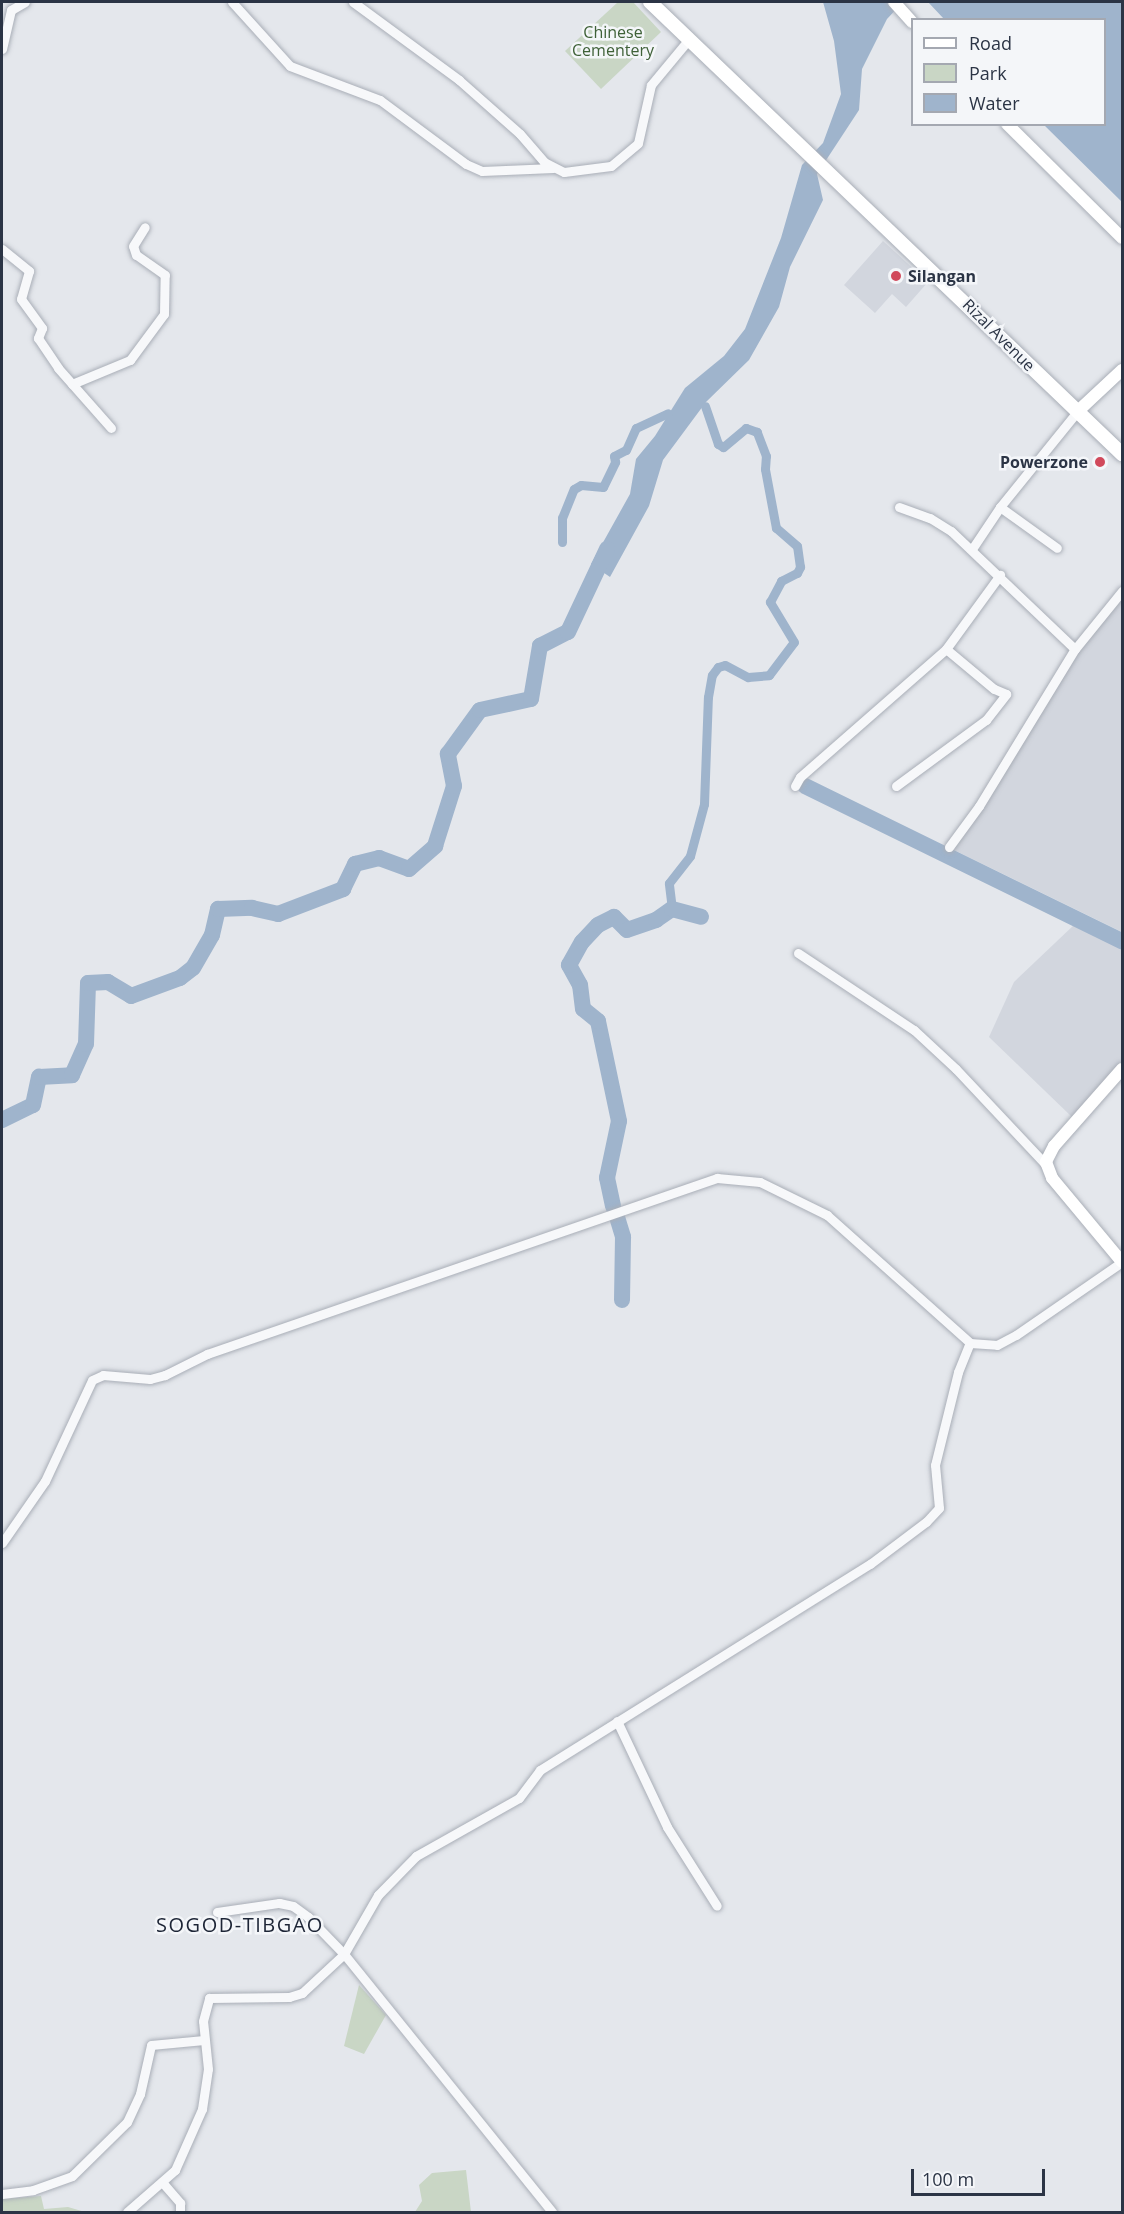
<!DOCTYPE html>
<style>
body{margin:0}
#map{position:relative;width:1124px;height:2214px;overflow:hidden;background:#e4e7ec;font-family:"Open Sans",sans-serif}
div>[style]{position:absolute}
.built>*{inset:0;background:#d2d6de}
.green>*{inset:0;background:#c9d6c5}
.water>*{inset:0;background:#9fb4cc}
.canal>*{height:9px;margin:-4.5px;padding:0 4.5px;transform-origin:4.5px;border-radius:4.5px;background:#9fb4cc}
.river>*{height:16px;margin:-8px;padding:0 8px;transform-origin:8px;border-radius:8px;background:#9fb4cc}
.roads{filter:drop-shadow(0 0 2px #a9aeb7) drop-shadow(0 0 2px #a9aeb7)}
.street>*{height:9px;margin:-4.5px;padding:0 4.5px;transform-origin:4.5px;border-radius:4.5px;background:#f7f8fa}
.secondary>*{height:12px;margin:-6px;padding:0 6px;transform-origin:6px;border-radius:6px;background:#fff}
.primary>*{height:14px;margin:-7px;padding:0 7px;transform-origin:7px;border-radius:7px;background:#fff}
.dots>*{width:16px;height:16px;translate:-50% -50%;box-sizing:border-box;border:3px solid #f4f6f9;border-radius:50%}
span{translate:-50% -50%;white-space:nowrap;text-align:center;line-height:1.15;-webkit-text-stroke:5px #f4f6f9;paint-order:stroke}
.park-label{font-size:16px;color:#3f6138}
.poi-label{font-size:16px;color:#2b3445;font-weight:700}
.left{translate:0 -50%;text-align:left}
.right{translate:-100% -50%;text-align:right}
.street-label{font-size:16px;color:#2b3445}
.quarter-label{font-size:20px;color:#1d2536;letter-spacing:1.5px}
.frame{position:absolute;inset:0;border:3px solid #2b3445;pointer-events:none}
.legend{position:absolute;left:911px;top:18px;width:195px;height:108px;box-sizing:border-box;background:#f4f6f9;border:2px solid #a4a8b1;margin:0;padding:8px 10px;list-style:none;font-size:18px;color:#2b3445}
.legend li{display:flex;align-items:center;gap:12px;height:30px}
.legend b{width:30px;border:2px solid #a4a8b1}
.scale{position:absolute;left:911px;top:2169px;width:134px;height:27px;box-sizing:border-box;border:3px solid #2b3445;border-top:0;padding-left:8px;font-size:18px;line-height:21px;white-space:nowrap;color:#2b3445;-webkit-text-stroke:4px #f4f6f9;paint-order:stroke}
</style>
<div id="map">
<div class="built">
<div style="clip-path:polygon(883px 241px,928px 282px,906px 307px,892px 294px,875px 313px,844px 285px)"></div>
<div style="clip-path:polygon(1122px 596px,1122px 932px,950px 848px,1077px 653px)"></div>
<div style="clip-path:polygon(1075px 924px,1122px 947px,1122px 1060px,1072px 1117px,989px 1037px,1014px 982px)"></div>
</div>
<div class="green">
<div style="clip-path:polygon(618px 2px,633px 2px,661px 32px,601px 89px,565px 51px)"></div>
<div style="clip-path:polygon(359px 1985px,386px 2015px,364px 2054px,344px 2046px)"></div>
<div style="clip-path:polygon(466px 2170px,471px 2212px,415px 2212px,422px 2201px,419px 2185px,432px 2173px)"></div>
<div style="clip-path:polygon(41px 2196px,44px 2209px,68px 2207px,85px 2212px,2px 2212px,2px 2199px)"></div>
</div>
<div class="water">
<div style="clip-path:polygon(823px 2px,903px 2px,887px 19px,862px 69px,859px 110px,817px 174px,823px 200px,790px 267px,779px 307px,749px 360px,706px 402px,663px 460px,649px 506px,610px 577px,591px 564px,630px 494px,636px 459px,655px 436px,685px 388px,724px 356px,745px 329px,781px 238px,802px 165px,823px 143px,841px 94px,834px 41px)"></div>
<div style="clip-path:polygon(928px 2px,1122px 2px,1122px 202px,1044px 125px,1104px 124px,1104px 20px,944px 19px)"></div>
</div>
<div class="canal">
<div style="left:562px;top:542px;width:24px;rotate:-90deg"></div>
<div style="left:562px;top:518px;width:31px;rotate:-68deg"></div>
<div style="left:574px;top:489px;width:8px;rotate:-30deg"></div>
<div style="left:581px;top:485px;width:22px;rotate:5deg"></div>
<div style="left:603px;top:487px;width:28px;rotate:-64deg"></div>
<div style="left:615px;top:462px;width:6px;rotate:-99deg"></div>
<div style="left:614px;top:456px;width:13px;rotate:-27deg"></div>
<div style="left:626px;top:450px;width:24px;rotate:-66deg"></div>
<div style="left:636px;top:428px;width:35px;rotate:-25deg"></div>
<div style="left:672px;top:909px;width:26px;rotate:-97deg"></div>
<div style="left:669px;top:883px;width:34px;rotate:-52deg"></div>
<div style="left:690px;top:856px;width:54px;rotate:-74.9deg"></div>
<div style="left:704px;top:804px;width:107px;rotate:-87.9deg"></div>
<div style="left:708px;top:697px;width:22px;rotate:-80deg"></div>
<div style="left:712px;top:675px;width:10px;rotate:-53deg"></div>
<div style="left:718px;top:667px;width:7px;rotate:-16deg"></div>
<div style="left:725px;top:665px;width:26px;rotate:28deg"></div>
<div style="left:748px;top:677px;width:21px;rotate:-5deg"></div>
<div style="left:769px;top:675px;width:41px;rotate:-52.9deg"></div>
<div style="left:794px;top:642px;width:47px;rotate:-121deg"></div>
<div style="left:770px;top:602px;width:24px;rotate:-62deg"></div>
<div style="left:781px;top:581px;width:18px;rotate:-27deg"></div>
<div style="left:797px;top:573px;width:7px;rotate:-63deg"></div>
<div style="left:800px;top:567px;width:21px;rotate:-98deg"></div>
<div style="left:797px;top:546px;width:28px;rotate:-139deg"></div>
<div style="left:776px;top:528px;width:60px;rotate:-100.6deg"></div>
<div style="left:765px;top:469px;width:13px;rotate:-86deg"></div>
<div style="left:766px;top:456px;width:26px;rotate:-111deg"></div>
<div style="left:757px;top:432px;width:12px;rotate:-160deg"></div>
<div style="left:746px;top:428px;width:30px;rotate:140deg"></div>
<div style="left:723px;top:447px;width:6px;rotate:-149deg"></div>
<div style="left:718px;top:444px;width:40px;rotate:-108.9deg"></div>
</div>
<div class="river">
<div style="left:805px;top:786px;width:353px;rotate:26.1deg"></div>
<div style="left:2px;top:1120px;width:34px;rotate:-26deg"></div>
<div style="left:33px;top:1105px;width:29px;rotate:-78deg"></div>
<div style="left:39px;top:1077px;width:33px;rotate:-3deg"></div>
<div style="left:72px;top:1075px;width:34px;rotate:-66deg"></div>
<div style="left:86px;top:1044px;width:61px;rotate:-88.1deg"></div>
<div style="left:88px;top:983px;width:20px;rotate:-3deg"></div>
<div style="left:108px;top:982px;width:27px;rotate:31deg"></div>
<div style="left:131px;top:996px;width:52px;rotate:-20.2deg"></div>
<div style="left:180px;top:978px;width:16px;rotate:-38deg"></div>
<div style="left:193px;top:968px;width:38px;rotate:-60deg"></div>
<div style="left:212px;top:935px;width:27px;rotate:-77deg"></div>
<div style="left:218px;top:909px;width:34px;rotate:-2deg"></div>
<div style="left:252px;top:908px;width:27px;rotate:13deg"></div>
<div style="left:278px;top:914px;width:70px;rotate:-21deg"></div>
<div style="left:343px;top:889px;width:28px;rotate:-64deg"></div>
<div style="left:355px;top:864px;width:25px;rotate:-14deg"></div>
<div style="left:379px;top:858px;width:32px;rotate:20deg"></div>
<div style="left:409px;top:869px;width:35px;rotate:-41deg"></div>
<div style="left:435px;top:846px;width:63px;rotate:-72.4deg"></div>
<div style="left:454px;top:786px;width:33px;rotate:-101deg"></div>
<div style="left:448px;top:754px;width:54px;rotate:-54deg"></div>
<div style="left:480px;top:710px;width:52px;rotate:-12.2deg"></div>
<div style="left:531px;top:699px;width:54px;rotate:-80.4deg"></div>
<div style="left:540px;top:646px;width:31px;rotate:-27deg"></div>
<div style="left:568px;top:632px;width:92px;rotate:-64.8deg"></div>
<div style="left:613px;top:1206px;width:29px;rotate:-102deg"></div>
<div style="left:607px;top:1178px;width:58px;rotate:-78.1deg"></div>
<div style="left:619px;top:1121px;width:102px;rotate:-101.9deg"></div>
<div style="left:598px;top:1021px;width:19px;rotate:-141deg"></div>
<div style="left:583px;top:1009px;width:24px;rotate:-97deg"></div>
<div style="left:580px;top:985px;width:23px;rotate:-119deg"></div>
<div style="left:569px;top:965px;width:26px;rotate:-61deg"></div>
<div style="left:582px;top:942px;width:23px;rotate:-47deg"></div>
<div style="left:598px;top:925px;width:18px;rotate:-27deg"></div>
<div style="left:614px;top:917px;width:18px;rotate:45deg"></div>
<div style="left:627px;top:930px;width:31px;rotate:-19deg"></div>
<div style="left:656px;top:920px;width:19px;rotate:-35deg"></div>
<div style="left:672px;top:909px;width:30px;rotate:15deg"></div>
<div style="left:617px;top:1217px;width:21px;rotate:73deg"></div>
<div style="left:623px;top:1237px;width:63px;rotate:90.9deg"></div>
</div>
<div class="roads">
<div class="street">
<div style="left:232px;top:2px;width:86px;rotate:47.8deg"></div>
<div style="left:290px;top:66px;width:96px;rotate:20.7deg"></div>
<div style="left:380px;top:100px;width:107px;rotate:36.7deg"></div>
<div style="left:466px;top:164px;width:17px;rotate:24deg"></div>
<div style="left:482px;top:171px;width:71px;rotate:-2.4deg"></div>
<div style="left:353px;top:2px;width:132px;rotate:36.3deg"></div>
<div style="left:459px;top:80px;width:81px;rotate:41.5deg"></div>
<div style="left:520px;top:134px;width:37px;rotate:49deg"></div>
<div style="left:544px;top:162px;width:22px;rotate:27deg"></div>
<div style="left:564px;top:172px;width:47px;rotate:-7.3deg"></div>
<div style="left:611px;top:166px;width:35px;rotate:-40deg"></div>
<div style="left:638px;top:143px;width:59px;rotate:-77.4deg"></div>
<div style="left:651px;top:85px;width:60px;rotate:-50.4deg"></div>
<div style="left:2px;top:49px;width:40px;rotate:-77deg"></div>
<div style="left:11px;top:10px;width:16px;rotate:-30deg"></div>
<div style="left:2px;top:249px;width:35px;rotate:39deg"></div>
<div style="left:29px;top:271px;width:29px;rotate:106deg"></div>
<div style="left:21px;top:299px;width:36px;rotate:54deg"></div>
<div style="left:42px;top:328px;width:11px;rotate:112deg"></div>
<div style="left:38px;top:338px;width:36px;rotate:56deg"></div>
<div style="left:58px;top:368px;width:80px;rotate:48.5deg"></div>
<div style="left:72px;top:384px;width:63px;rotate:-22.5deg"></div>
<div style="left:130px;top:360px;width:57px;rotate:-53.5deg"></div>
<div style="left:164px;top:314px;width:39px;rotate:-89deg"></div>
<div style="left:165px;top:275px;width:35px;rotate:-145deg"></div>
<div style="left:136px;top:255px;width:9px;rotate:-108deg"></div>
<div style="left:133px;top:246px;width:22px;rotate:-58deg"></div>
<div style="left:899px;top:507px;width:33px;rotate:20deg"></div>
<div style="left:930px;top:518px;width:25px;rotate:32deg"></div>
<div style="left:951px;top:531px;width:171px;rotate:43.6deg"></div>
<div style="left:1000px;top:507px;width:70px;rotate:35.7deg"></div>
<div style="left:972px;top:549px;width:50px;rotate:-56.3deg"></div>
<div style="left:1000px;top:507px;width:122px;rotate:-51deg"></div>
<div style="left:795px;top:786px;width:10px;rotate:-61deg"></div>
<div style="left:800px;top:777px;width:194px;rotate:-41.2deg"></div>
<div style="left:946px;top:649px;width:92px;rotate:-53.9deg"></div>
<div style="left:896px;top:786px;width:112px;rotate:-36.3deg"></div>
<div style="left:986px;top:720px;width:33px;rotate:-52deg"></div>
<div style="left:1006px;top:694px;width:13px;rotate:-157deg"></div>
<div style="left:994px;top:689px;width:62px;rotate:-140.2deg"></div>
<div style="left:949px;top:847px;width:51px;rotate:-53.8deg"></div>
<div style="left:979px;top:806px;width:184px;rotate:-58.6deg"></div>
<div style="left:1075px;top:649px;width:75px;rotate:-51deg"></div>
<div style="left:798px;top:953px;width:139px;rotate:33.6deg"></div>
<div style="left:914px;top:1030px;width:57px;rotate:42.9deg"></div>
<div style="left:956px;top:1069px;width:134px;rotate:46.8deg"></div>
<div style="left:2px;top:1543px;width:75px;rotate:-55.3deg"></div>
<div style="left:45px;top:1481px;width:111px;rotate:-65deg"></div>
<div style="left:92px;top:1380px;width:12px;rotate:-24deg"></div>
<div style="left:103px;top:1375px;width:47px;rotate:4.9deg"></div>
<div style="left:150px;top:1379px;width:16px;rotate:-15deg"></div>
<div style="left:165px;top:1375px;width:47px;rotate:-26.6deg"></div>
<div style="left:207px;top:1354px;width:540px;rotate:-19.04deg"></div>
<div style="left:717px;top:1178px;width:43px;rotate:5.3deg"></div>
<div style="left:760px;top:1182px;width:75px;rotate:26.2deg"></div>
<div style="left:827px;top:1215px;width:192px;rotate:41.8deg"></div>
<div style="left:970px;top:1343px;width:27px;rotate:4deg"></div>
<div style="left:997px;top:1345px;width:21px;rotate:-28deg"></div>
<div style="left:1016px;top:1335px;width:129px;rotate:-34.6deg"></div>
<div style="left:617px;top:1721px;width:117px;rotate:64.7deg"></div>
<div style="left:667px;top:1827px;width:93px;rotate:57.7deg"></div>
<div style="left:217px;top:1912px;width:63px;rotate:-8.3deg"></div>
<div style="left:279px;top:1903px;width:14px;rotate:12deg"></div>
<div style="left:293px;top:1906px;width:19px;rotate:36deg"></div>
<div style="left:308px;top:1917px;width:52px;rotate:45.8deg"></div>
<div style="left:344px;top:1954px;width:331px;rotate:51.1deg"></div>
<div style="left:162px;top:2182px;width:28px;rotate:49deg"></div>
<div style="left:180px;top:2203px;width:9px;rotate:90deg"></div>
<div style="left:2px;top:2194px;width:31px;rotate:-7deg"></div>
<div style="left:33px;top:2190px;width:41px;rotate:-19.7deg"></div>
<div style="left:72px;top:2176px;width:77px;rotate:-44.5deg"></div>
<div style="left:127px;top:2122px;width:31px;rotate:-65deg"></div>
<div style="left:140px;top:2094px;width:50px;rotate:-77.3deg"></div>
<div style="left:151px;top:2045px;width:53px;rotate:-5.4deg"></div>
<div style="left:127px;top:2212px;width:64px;rotate:-41.2deg"></div>
<div style="left:175px;top:2170px;width:67px;rotate:-66.1deg"></div>
<div style="left:202px;top:2109px;width:40px;rotate:-81.5deg"></div>
<div style="left:208px;top:2069px;width:48px;rotate:-95.9deg"></div>
<div style="left:203px;top:2021px;width:24px;rotate:-75deg"></div>
<div style="left:209px;top:1998px;width:80px;rotate:-0.7deg"></div>
<div style="left:289px;top:1997px;width:14px;rotate:-17deg"></div>
<div style="left:302px;top:1993px;width:57px;rotate:-42.9deg"></div>
<div style="left:344px;top:1954px;width:68px;rotate:-60deg"></div>
<div style="left:378px;top:1895px;width:54px;rotate:-45.7deg"></div>
<div style="left:416px;top:1856px;width:118px;rotate:-29.4deg"></div>
<div style="left:519px;top:1798px;width:35px;rotate:-53deg"></div>
<div style="left:540px;top:1770px;width:389px;rotate:-32deg"></div>
<div style="left:870px;top:1564px;width:70px;rotate:-36.9deg"></div>
<div style="left:926px;top:1522px;width:19px;rotate:-47deg"></div>
<div style="left:939px;top:1508px;width:43px;rotate:-95.3deg"></div>
<div style="left:935px;top:1465px;width:96px;rotate:-76.1deg"></div>
<div style="left:958px;top:1372px;width:31px;rotate:-68deg"></div>
</div>
<div class="secondary">
<div style="left:894px;top:2px;width:27px;rotate:48deg"></div>
<div style="left:1007px;top:124px;width:162px;rotate:44.7deg"></div>
<div style="left:1077px;top:412px;width:62px;rotate:-43deg"></div>
<div style="left:1122px;top:1069px;width:103px;rotate:131.4deg"></div>
<div style="left:1054px;top:1146px;width:18px;rotate:117deg"></div>
<div style="left:1046px;top:1162px;width:17px;rotate:69deg"></div>
<div style="left:1052px;top:1178px;width:109px;rotate:50.2deg"></div>
</div>
<div class="primary">
<div style="left:650px;top:2px;width:654px;rotate:43.76deg"></div>
</div>
</div>
<div class="dots">
<div style="left:896px;top:276px;background:#d1495b"></div>
<div style="left:1100px;top:462px;background:#d1495b"></div>
</div>
<div class="park-label">
<span style="left:613px;top:41px">Chinese<br>Cementery</span>
</div>
<div class="poi-label">
<span class="left" style="left:908px;top:276px">Silangan</span>
<span class="right" style="left:1088px;top:462px">Powerzone</span>
</div>
<div class="street-label">
<span style="left:999px;top:335px;rotate:45deg">Rizal Avenue</span>
</div>
<div class="quarter-label">
<span style="left:240px;top:1924px">SOGOD-TIBGAO</span>
</div>
<div class="frame"></div>
<ul class="legend">
<li><b style="height:8px;background:#fff"></b>Road</li>
<li><b style="height:16px;background:#c9d6c5"></b>Park</li>
<li><b style="height:16px;background:#9fb4cc"></b>Water</li>
</ul>
<div class="scale">100 m</div>
</div>
